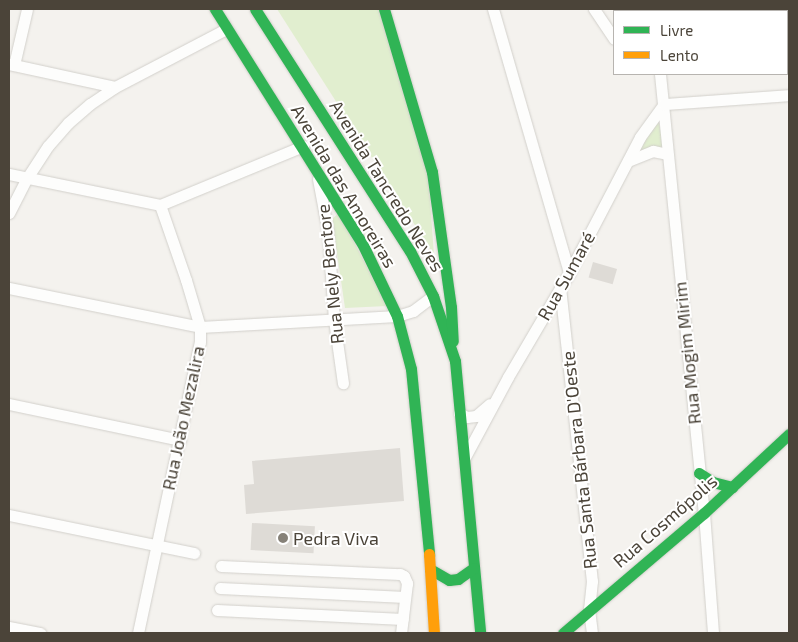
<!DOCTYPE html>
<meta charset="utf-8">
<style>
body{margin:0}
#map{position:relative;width:798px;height:642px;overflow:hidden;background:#f4f2ee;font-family:"Exo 2",sans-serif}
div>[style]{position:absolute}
.green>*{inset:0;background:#e1eecf}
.building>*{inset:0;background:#dedbd6;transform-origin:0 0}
.roads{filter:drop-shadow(0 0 1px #d2d0cb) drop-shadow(0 0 1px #d2d0cb)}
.street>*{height:11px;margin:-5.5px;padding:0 5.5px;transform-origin:5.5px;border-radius:5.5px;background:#fdfdfc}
.fast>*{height:11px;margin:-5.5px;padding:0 5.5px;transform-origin:5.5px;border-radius:5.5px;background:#30b455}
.slow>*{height:11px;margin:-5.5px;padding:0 5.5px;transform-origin:5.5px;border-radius:5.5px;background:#ff9f0a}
.dots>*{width:14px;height:14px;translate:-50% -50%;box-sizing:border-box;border:2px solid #fff;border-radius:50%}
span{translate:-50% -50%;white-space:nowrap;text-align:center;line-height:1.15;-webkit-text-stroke:4px #fff;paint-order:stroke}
.street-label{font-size:18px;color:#4b4439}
.poi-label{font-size:18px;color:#4b4439}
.left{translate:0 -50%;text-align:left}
.frame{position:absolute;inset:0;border:10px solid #4b4439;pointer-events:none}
.legend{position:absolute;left:613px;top:10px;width:175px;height:65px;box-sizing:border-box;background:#fff;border:1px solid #b7b4b0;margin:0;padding:6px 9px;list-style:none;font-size:15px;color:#4b4439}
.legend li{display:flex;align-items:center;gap:10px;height:25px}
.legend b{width:25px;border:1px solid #b7b4b0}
</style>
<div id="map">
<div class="green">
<div style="clip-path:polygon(277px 9px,380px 9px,428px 173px,434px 255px)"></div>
<div style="clip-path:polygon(658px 118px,665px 150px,636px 153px)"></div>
<div style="clip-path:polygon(339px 213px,387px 306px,345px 308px,332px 219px)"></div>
</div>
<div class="building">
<div style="left:593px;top:262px;width:25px;height:16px;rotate:16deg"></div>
<div style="clip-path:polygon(400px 448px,404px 501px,246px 514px,244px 485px,254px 484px,252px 461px)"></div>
<div style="left:252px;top:523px;width:63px;height:27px;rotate:3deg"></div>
</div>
<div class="roads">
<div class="street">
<div style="left:493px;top:9px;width:275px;rotate:73.9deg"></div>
<div style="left:594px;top:9px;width:36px;rotate:56deg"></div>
<div style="left:653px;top:9px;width:2px;rotate:90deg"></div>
<div style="left:9px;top:64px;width:108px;rotate:12.2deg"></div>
<div style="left:14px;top:65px;width:57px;rotate:-76.9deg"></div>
<div style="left:660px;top:74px;width:441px;rotate:84.3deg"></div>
<div style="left:704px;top:513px;width:120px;rotate:85.7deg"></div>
<div style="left:628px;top:161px;width:27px;rotate:-22deg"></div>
<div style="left:653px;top:151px;width:14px;rotate:12deg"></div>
<div style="left:9px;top:174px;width:154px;rotate:11.6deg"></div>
<div style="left:160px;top:205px;width:155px;rotate:-22.4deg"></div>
<div style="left:318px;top:179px;width:54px;rotate:79.3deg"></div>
<div style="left:328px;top:232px;width:88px;rotate:86.1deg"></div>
<div style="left:334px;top:320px;width:64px;rotate:81.9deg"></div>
<div style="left:9px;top:213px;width:39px;rotate:-63deg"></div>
<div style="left:27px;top:178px;width:38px;rotate:-57deg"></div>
<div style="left:48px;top:146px;width:30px;rotate:-49deg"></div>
<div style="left:68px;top:123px;width:29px;rotate:-41deg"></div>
<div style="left:90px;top:104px;width:30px;rotate:-34deg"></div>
<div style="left:115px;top:87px;width:125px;rotate:-27.6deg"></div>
<div style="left:560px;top:287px;width:296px;rotate:83.8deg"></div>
<div style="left:592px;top:581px;width:28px;rotate:96deg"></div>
<div style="left:589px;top:609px;width:24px;rotate:83deg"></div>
<div style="left:9px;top:288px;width:195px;rotate:11.5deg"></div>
<div style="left:200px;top:327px;width:197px;rotate:-3.2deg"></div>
<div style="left:397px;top:316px;width:17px;rotate:-17deg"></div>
<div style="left:413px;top:311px;width:25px;rotate:-37deg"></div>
<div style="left:9px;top:404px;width:175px;rotate:11.9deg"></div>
<div style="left:459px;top:413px;width:9px;rotate:27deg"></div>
<div style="left:467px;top:417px;width:9px;rotate:-6deg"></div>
<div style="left:476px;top:416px;width:18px;rotate:-41deg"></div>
<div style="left:464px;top:459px;width:93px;rotate:-61.8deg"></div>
<div style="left:508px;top:377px;width:121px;rotate:-59.6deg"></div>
<div style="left:569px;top:273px;width:153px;rotate:-62.4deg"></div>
<div style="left:640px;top:137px;width:41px;rotate:-54deg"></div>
<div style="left:664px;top:104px;width:125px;rotate:-4.1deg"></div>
<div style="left:9px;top:515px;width:189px;rotate:11.6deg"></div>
<div style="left:221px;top:566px;width:179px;rotate:2.6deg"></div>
<div style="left:400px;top:574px;width:4px;rotate:27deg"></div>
<div style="left:404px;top:576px;width:8px;rotate:67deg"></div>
<div style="left:407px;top:583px;width:50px;rotate:96.8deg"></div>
<div style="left:220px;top:588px;width:185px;rotate:2.8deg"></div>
<div style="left:217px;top:610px;width:186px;rotate:2.8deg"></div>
<div style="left:9px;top:627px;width:32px;rotate:11deg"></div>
<div style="left:138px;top:633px;width:298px;rotate:-78deg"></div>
<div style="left:200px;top:342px;width:15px;rotate:-90deg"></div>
<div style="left:200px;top:327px;width:49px;rotate:-106.6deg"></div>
<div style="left:186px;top:280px;width:79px;rotate:-109.1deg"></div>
</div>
<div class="fast">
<div style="left:215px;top:9px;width:276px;rotate:57.9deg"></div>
<div style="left:362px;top:243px;width:81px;rotate:64.4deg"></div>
<div style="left:397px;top:316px;width:55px;rotate:75.2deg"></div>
<div style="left:411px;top:369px;width:186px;rotate:84.4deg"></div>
<div style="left:255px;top:9px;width:287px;rotate:57.4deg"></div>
<div style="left:410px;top:251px;width:51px;rotate:62.9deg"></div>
<div style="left:433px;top:296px;width:69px;rotate:71.3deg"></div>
<div style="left:455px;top:361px;width:273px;rotate:84.7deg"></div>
<div style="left:384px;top:9px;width:170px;rotate:73.6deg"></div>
<div style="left:432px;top:172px;width:136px;rotate:82deg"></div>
<div style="left:451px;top:307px;width:34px;rotate:87deg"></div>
<div style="left:699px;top:473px;width:17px;rotate:33deg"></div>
<div style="left:713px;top:482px;width:20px;rotate:15deg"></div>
<div style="left:430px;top:569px;width:22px;rotate:30deg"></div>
<div style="left:449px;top:580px;width:9px;rotate:-6deg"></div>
<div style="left:458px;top:579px;width:19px;rotate:-35deg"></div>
<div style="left:563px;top:633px;width:185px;rotate:-40.4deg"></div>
<div style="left:704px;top:513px;width:116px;rotate:-42.9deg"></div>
</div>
<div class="slow">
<div style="left:429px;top:554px;width:79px;rotate:86.4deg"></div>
</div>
</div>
<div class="dots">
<div style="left:283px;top:538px;background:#868178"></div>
</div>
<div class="street-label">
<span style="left:344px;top:186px;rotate:59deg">Avenida das Amoreiras</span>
<span style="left:387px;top:186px;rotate:58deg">Avenida Tancredo Neves</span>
<span style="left:330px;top:274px;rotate:-96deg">Rua Nely Bentore</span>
<span style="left:566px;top:276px;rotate:-61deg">Rua Sumaré</span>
<span style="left:687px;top:353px;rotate:-96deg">Rua Mogim Mirim</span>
<span style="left:183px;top:418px;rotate:-78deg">Rua João Mezalira</span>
<span style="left:579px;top:460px;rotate:-96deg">Rua Santa Bárbara D'Oeste</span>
<span style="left:665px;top:521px;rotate:-41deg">Rua Cosmópolis</span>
</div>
<div class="poi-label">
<span class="left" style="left:293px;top:538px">Pedra Viva</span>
</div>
<div class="frame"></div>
<ul class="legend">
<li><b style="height:6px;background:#30b455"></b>Livre</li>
<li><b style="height:6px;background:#ff9f0a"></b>Lento</li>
</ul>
</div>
